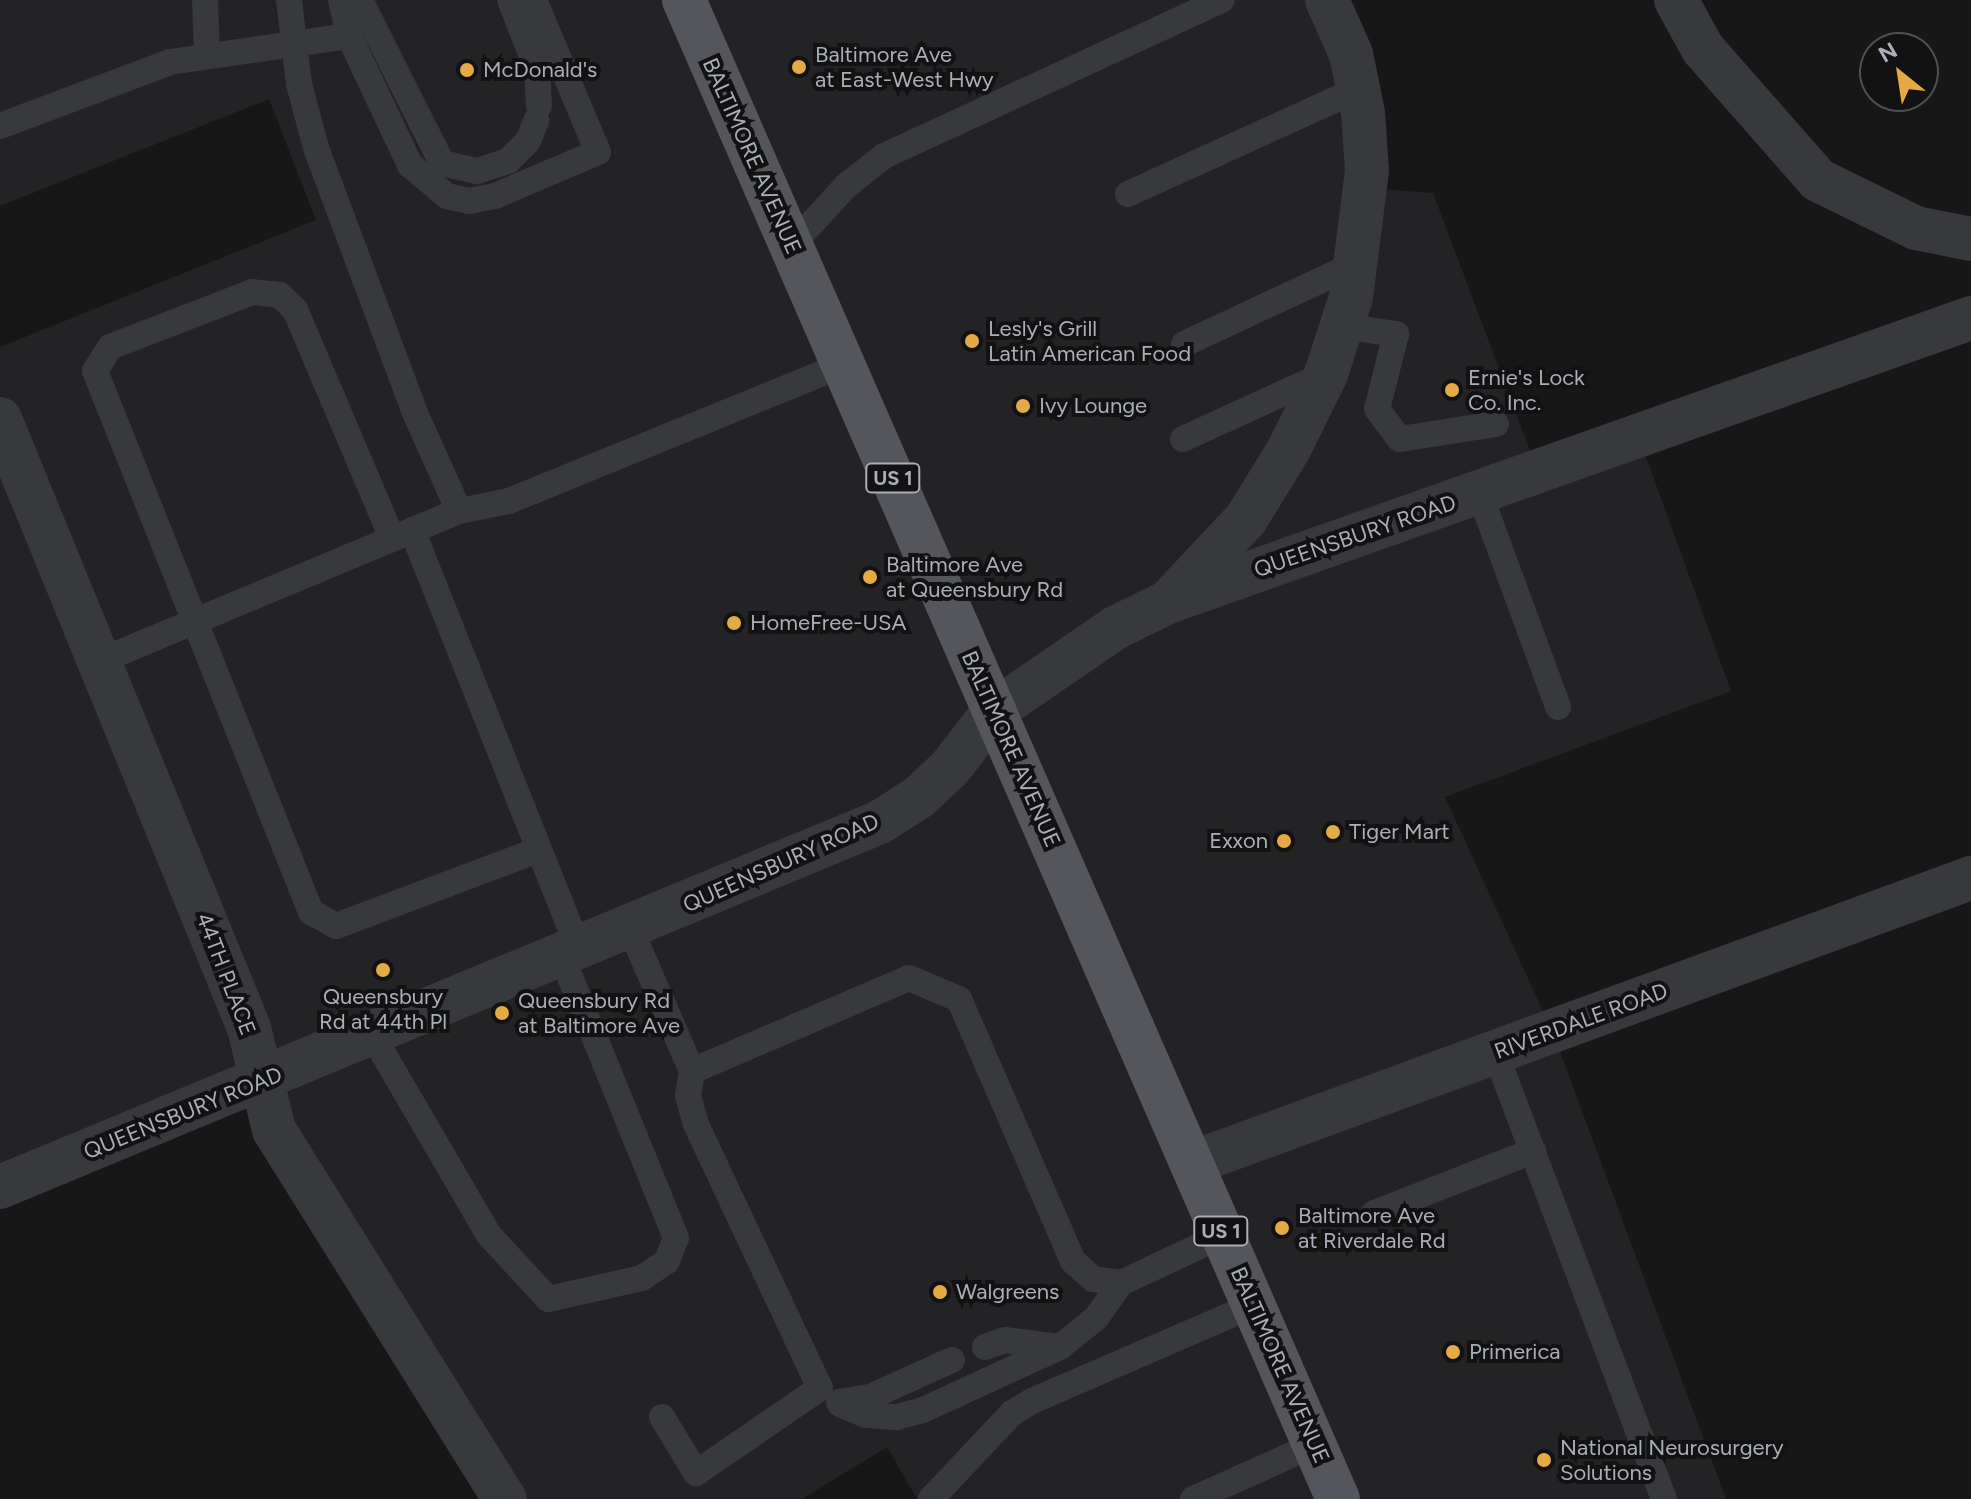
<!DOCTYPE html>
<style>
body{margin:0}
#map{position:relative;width:1971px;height:1499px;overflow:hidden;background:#171718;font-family:Figtree,sans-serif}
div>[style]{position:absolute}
.built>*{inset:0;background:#232325}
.service>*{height:26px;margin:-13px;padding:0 13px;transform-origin:13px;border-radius:13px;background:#38393d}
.minor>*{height:44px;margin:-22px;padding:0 22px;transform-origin:22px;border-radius:22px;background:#38393d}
.tertiary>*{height:44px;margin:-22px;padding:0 22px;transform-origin:22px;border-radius:22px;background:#38393d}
.primary>*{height:44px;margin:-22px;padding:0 22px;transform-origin:22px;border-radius:22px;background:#54565c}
.dots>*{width:22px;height:22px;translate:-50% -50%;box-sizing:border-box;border:4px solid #121213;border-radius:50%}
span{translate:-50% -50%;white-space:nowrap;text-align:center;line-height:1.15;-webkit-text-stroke:8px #121213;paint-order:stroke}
.shield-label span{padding:2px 6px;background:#121213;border:2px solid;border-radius:6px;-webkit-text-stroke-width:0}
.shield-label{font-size:20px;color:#aaaeb7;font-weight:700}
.poi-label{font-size:22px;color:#aaaeb7}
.left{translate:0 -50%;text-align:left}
.right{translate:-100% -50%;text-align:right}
.street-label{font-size:22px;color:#aaaeb7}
.north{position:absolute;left:1859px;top:32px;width:80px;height:80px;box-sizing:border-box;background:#121213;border:2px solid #4f5055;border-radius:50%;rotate:330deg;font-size:22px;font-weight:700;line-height:32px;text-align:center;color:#aaaeb7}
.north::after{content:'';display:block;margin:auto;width:28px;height:36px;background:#e5aa43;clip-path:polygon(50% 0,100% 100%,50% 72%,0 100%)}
</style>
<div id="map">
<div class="built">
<div style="clip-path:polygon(0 0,1329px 0,1367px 188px,1433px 193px,1538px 472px,1638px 435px,1731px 691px,1445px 797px,1553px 1033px,1726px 1499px,917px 1499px,887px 1447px,802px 1499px,505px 1499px,263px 1082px,0 1187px,0 347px,316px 220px,269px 99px,0 206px)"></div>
</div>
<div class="service">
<div style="left:205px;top:0;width:55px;rotate:87.9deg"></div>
<div style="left:289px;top:0;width:85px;rotate:83.2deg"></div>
<div style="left:299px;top:84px;width:66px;rotate:75.1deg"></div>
<div style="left:316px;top:148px;width:283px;rotate:69.5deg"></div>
<div style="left:415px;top:413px;width:107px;rotate:65.8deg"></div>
<div style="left:341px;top:0;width:37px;rotate:77deg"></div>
<div style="left:349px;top:36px;width:143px;rotate:64.7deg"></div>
<div style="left:410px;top:165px;width:48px;rotate:40deg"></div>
<div style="left:447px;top:196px;width:23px;rotate:13deg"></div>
<div style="left:469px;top:201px;width:26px;rotate:-11deg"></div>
<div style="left:495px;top:196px;width:112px;rotate:-23.1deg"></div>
<div style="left:598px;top:152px;width:165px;rotate:-112.8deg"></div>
<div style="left:360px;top:0;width:182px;rotate:63.3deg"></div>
<div style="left:442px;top:163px;width:36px;rotate:13deg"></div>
<div style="left:477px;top:171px;width:33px;rotate:-18deg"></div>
<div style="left:508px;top:161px;width:28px;rotate:-45deg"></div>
<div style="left:528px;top:141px;width:22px;rotate:-68deg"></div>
<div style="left:510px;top:0;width:74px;rotate:68.6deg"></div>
<div style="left:537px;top:69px;width:37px;rotate:87deg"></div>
<div style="left:0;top:126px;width:182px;rotate:-20.6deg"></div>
<div style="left:170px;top:62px;width:181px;rotate:-8.3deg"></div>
<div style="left:1128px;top:194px;width:253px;rotate:-24.5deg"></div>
<div style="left:791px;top:246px;width:81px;rotate:-47.5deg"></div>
<div style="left:846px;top:186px;width:48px;rotate:-38.3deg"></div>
<div style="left:884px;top:156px;width:372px;rotate:-24.8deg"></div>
<div style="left:1342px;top:326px;width:55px;rotate:8.4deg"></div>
<div style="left:1396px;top:334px;width:77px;rotate:104.2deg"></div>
<div style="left:1377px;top:409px;width:38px;rotate:53deg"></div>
<div style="left:1400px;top:439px;width:97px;rotate:-8.9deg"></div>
<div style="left:1184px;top:344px;width:192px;rotate:-25deg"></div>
<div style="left:1183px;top:439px;width:156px;rotate:-24.6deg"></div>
<div style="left:1479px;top:492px;width:229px;rotate:69.8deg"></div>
<div style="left:412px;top:530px;width:451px;rotate:68.3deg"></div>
<div style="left:392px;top:538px;width:248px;rotate:-113deg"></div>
<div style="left:295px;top:310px;width:21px;rotate:-135deg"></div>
<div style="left:280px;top:295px;width:28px;rotate:-174deg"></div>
<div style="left:252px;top:292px;width:152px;rotate:158.8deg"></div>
<div style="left:110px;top:347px;width:28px;rotate:122deg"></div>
<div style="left:95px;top:371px;width:583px;rotate:68.24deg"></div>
<div style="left:311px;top:912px;width:29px;rotate:29deg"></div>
<div style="left:336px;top:926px;width:216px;rotate:-20.6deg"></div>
<div style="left:100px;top:661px;width:389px;rotate:-22.7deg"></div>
<div style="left:459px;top:511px;width:51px;rotate:-11.3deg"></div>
<div style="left:509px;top:501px;width:361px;rotate:-22.2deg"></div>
<div style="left:630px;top:928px;width:156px;rotate:66.6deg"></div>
<div style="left:692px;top:1071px;width:236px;rotate:-23.2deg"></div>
<div style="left:909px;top:978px;width:54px;rotate:22.8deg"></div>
<div style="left:959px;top:999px;width:286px;rotate:66.5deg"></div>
<div style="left:1073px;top:1261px;width:27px;rotate:42deg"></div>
<div style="left:1093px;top:1279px;width:28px;rotate:8deg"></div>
<div style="left:1121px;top:1283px;width:113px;rotate:-25.2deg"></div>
<div style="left:373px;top:1036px;width:230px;rotate:59.8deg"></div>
<div style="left:489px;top:1235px;width:87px;rotate:47.3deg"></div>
<div style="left:548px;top:1299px;width:96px;rotate:-12.6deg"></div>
<div style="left:642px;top:1278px;width:30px;rotate:-34deg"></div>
<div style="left:667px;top:1261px;width:25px;rotate:-69deg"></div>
<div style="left:676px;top:1238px;width:303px;rotate:-112.1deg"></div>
<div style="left:1495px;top:1052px;width:478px;rotate:69.3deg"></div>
<div style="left:1374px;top:1213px;width:171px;rotate:-21.3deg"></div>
<div style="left:985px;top:1347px;width:21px;rotate:-19deg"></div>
<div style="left:1005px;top:1340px;width:55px;rotate:7.3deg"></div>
<div style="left:839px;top:1402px;width:31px;rotate:-9deg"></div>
<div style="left:870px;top:1397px;width:90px;rotate:-24.3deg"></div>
<div style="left:840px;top:1404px;width:28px;rotate:23deg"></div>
<div style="left:866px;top:1415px;width:31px;rotate:4deg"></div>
<div style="left:897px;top:1417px;width:27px;rotate:-15deg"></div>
<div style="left:923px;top:1410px;width:151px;rotate:-24.7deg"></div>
<div style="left:1060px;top:1347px;width:46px;rotate:-38.9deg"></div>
<div style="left:1096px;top:1318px;width:43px;rotate:-54.5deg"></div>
<div style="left:662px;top:1417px;width:66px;rotate:58.7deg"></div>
<div style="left:696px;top:1473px;width:150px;rotate:-34.4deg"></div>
<div style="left:820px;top:1388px;width:292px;rotate:-115.2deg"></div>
<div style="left:696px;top:1124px;width:29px;rotate:-106deg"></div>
<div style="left:688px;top:1096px;width:25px;rotate:-81deg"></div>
<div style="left:931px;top:1499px;width:118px;rotate:-46.7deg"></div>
<div style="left:1012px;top:1413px;width:23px;rotate:-31deg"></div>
<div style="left:1032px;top:1401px;width:242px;rotate:-23.4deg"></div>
<div style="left:1193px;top:1499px;width:133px;rotate:-24.1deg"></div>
</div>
<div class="minor">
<div style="left:1676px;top:0;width:56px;rotate:61.1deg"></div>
<div style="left:1703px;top:49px;width:174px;rotate:48.7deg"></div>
<div style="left:1818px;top:180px;width:109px;rotate:26.1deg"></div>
<div style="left:1916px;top:228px;width:56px;rotate:11.3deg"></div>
<div style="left:0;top:419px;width:658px;rotate:67.76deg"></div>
<div style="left:249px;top:1028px;width:105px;rotate:76.2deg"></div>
<div style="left:274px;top:1130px;width:435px;rotate:58deg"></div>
<div style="left:1168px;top:602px;width:114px;rotate:-46.8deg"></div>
<div style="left:1246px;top:519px;width:82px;rotate:-58.4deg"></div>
<div style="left:1289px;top:449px;width:84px;rotate:-63.7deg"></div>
<div style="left:1326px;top:374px;width:81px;rotate:-72deg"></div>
<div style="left:1351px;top:297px;width:127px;rotate:-82.8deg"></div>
<div style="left:1367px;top:171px;width:58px;rotate:-93.9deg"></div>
<div style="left:1363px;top:113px;width:60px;rotate:-101.5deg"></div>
<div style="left:1351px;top:54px;width:59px;rotate:-114deg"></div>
<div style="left:1192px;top:1163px;width:829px;rotate:-20.1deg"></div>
</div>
<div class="tertiary">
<div style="left:0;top:1187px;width:953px;rotate:-22.53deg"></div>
<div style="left:880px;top:822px;width:46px;rotate:-32.7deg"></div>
<div style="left:919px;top:797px;width:42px;rotate:-43.1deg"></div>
<div style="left:950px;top:768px;width:72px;rotate:-52.3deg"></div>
<div style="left:994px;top:711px;width:147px;rotate:-34.4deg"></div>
<div style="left:1115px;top:628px;width:59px;rotate:-26.1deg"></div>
<div style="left:1168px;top:602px;width:852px;rotate:-19.48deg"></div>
</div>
<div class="primary">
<div style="left:684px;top:0;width:1635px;rotate:66.43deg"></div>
</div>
<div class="dots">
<div style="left:799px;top:67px;background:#e5aa43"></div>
<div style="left:467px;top:70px;background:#e5aa43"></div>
<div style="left:972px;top:341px;background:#e5aa43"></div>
<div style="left:1452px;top:390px;background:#e5aa43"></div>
<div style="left:1023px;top:406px;background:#e5aa43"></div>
<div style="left:870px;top:577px;background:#e5aa43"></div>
<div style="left:734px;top:623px;background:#e5aa43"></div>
<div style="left:1333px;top:832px;background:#e5aa43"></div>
<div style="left:1284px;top:841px;background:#e5aa43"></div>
<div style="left:383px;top:970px;background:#e5aa43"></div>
<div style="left:502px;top:1013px;background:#e5aa43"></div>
<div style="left:1282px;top:1228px;background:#e5aa43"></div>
<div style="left:940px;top:1292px;background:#e5aa43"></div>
<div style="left:1453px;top:1352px;background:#e5aa43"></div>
<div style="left:1544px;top:1460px;background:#e5aa43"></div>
</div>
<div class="shield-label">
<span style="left:893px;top:478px">US 1</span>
<span style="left:1221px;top:1231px">US 1</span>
</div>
<div class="poi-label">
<span class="left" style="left:815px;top:67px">Baltimore Ave<br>at East-West Hwy</span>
<span class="left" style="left:483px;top:70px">McDonald's</span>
<span class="left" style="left:988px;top:341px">Lesly's Grill<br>Latin American Food</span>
<span class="left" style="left:1468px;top:390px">Ernie's Lock<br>Co. Inc.</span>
<span class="left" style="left:1039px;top:406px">Ivy Lounge</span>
<span class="left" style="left:886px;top:577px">Baltimore Ave<br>at Queensbury Rd</span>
<span class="left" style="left:750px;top:623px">HomeFree-USA</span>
<span class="left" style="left:1349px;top:832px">Tiger Mart</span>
<span class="right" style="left:1268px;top:841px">Exxon</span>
<span style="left:383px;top:1009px">Queensbury<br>Rd at 44th Pl</span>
<span class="left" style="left:518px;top:1013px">Queensbury Rd<br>at Baltimore Ave</span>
<span class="left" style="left:1298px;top:1228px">Baltimore Ave<br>at Riverdale Rd</span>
<span class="left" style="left:956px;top:1292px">Walgreens</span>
<span class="left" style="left:1469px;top:1352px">Primerica</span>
<span class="left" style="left:1560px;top:1460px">National Neurosurgery<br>Solutions</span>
</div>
<div class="street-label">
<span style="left:752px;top:156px;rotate:66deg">BALTIMORE AVENUE</span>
<span style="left:1355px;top:536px;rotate:-19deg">QUEENSBURY ROAD</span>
<span style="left:1011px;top:749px;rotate:66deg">BALTIMORE AVENUE</span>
<span style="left:781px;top:863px;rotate:-24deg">QUEENSBURY ROAD</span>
<span style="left:226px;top:974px;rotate:69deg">44TH PLACE</span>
<span style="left:1581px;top:1021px;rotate:-20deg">RIVERDALE ROAD</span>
<span style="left:183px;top:1113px;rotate:-22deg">QUEENSBURY ROAD</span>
<span style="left:1280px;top:1365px;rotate:66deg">BALTIMORE AVENUE</span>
</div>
<div class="north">N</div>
</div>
